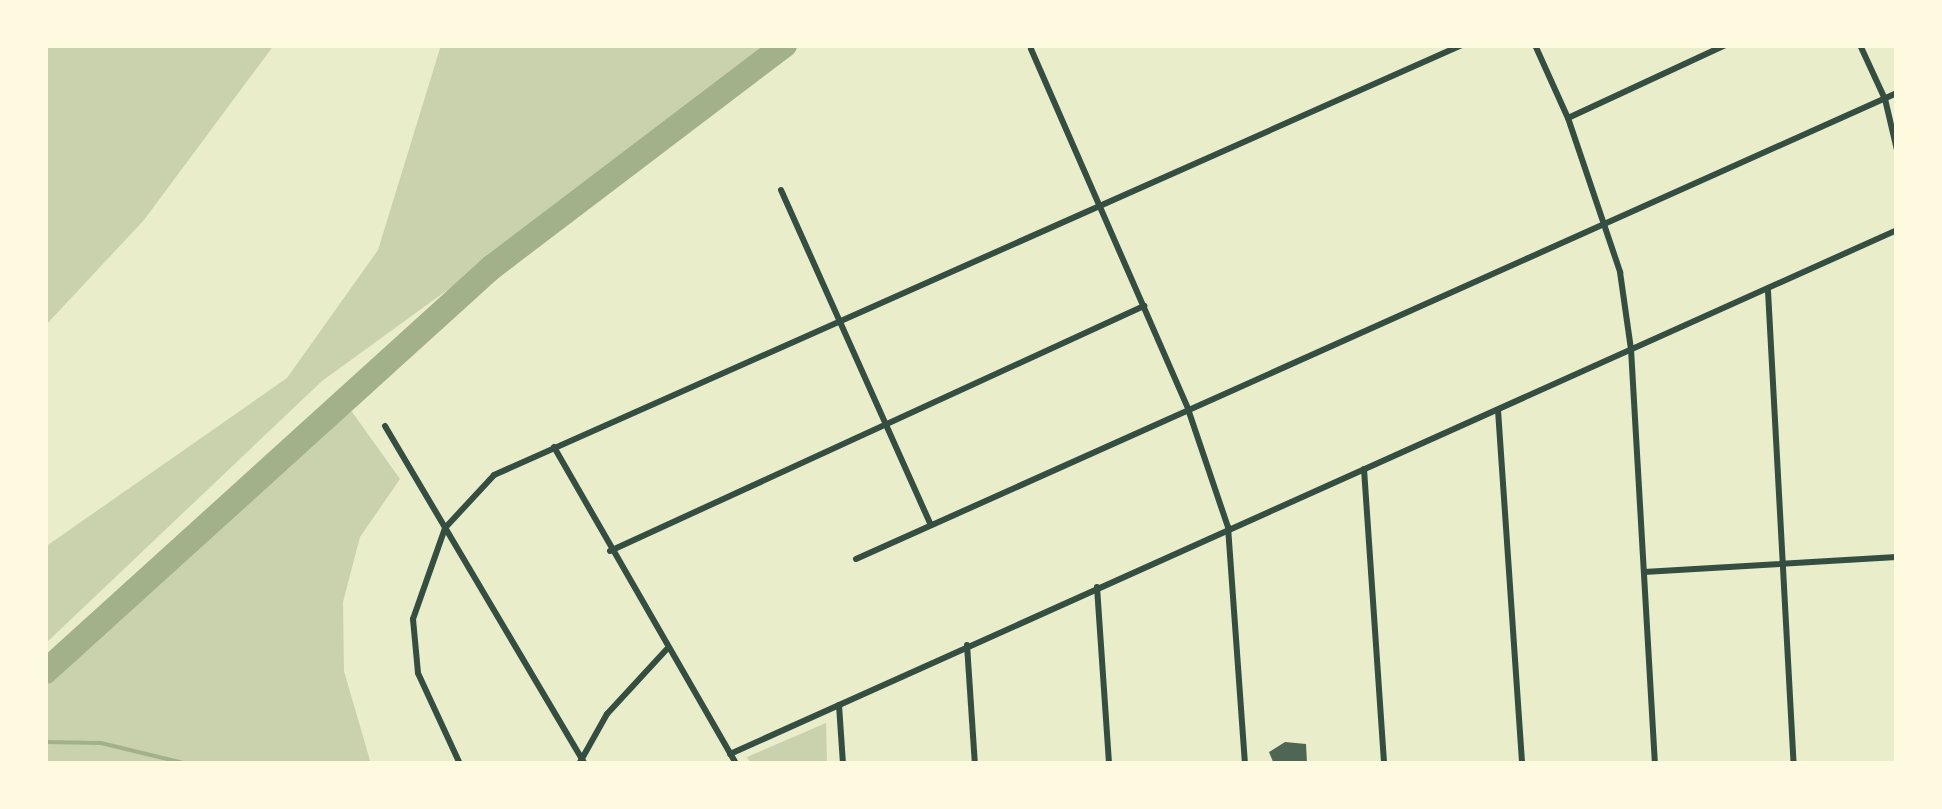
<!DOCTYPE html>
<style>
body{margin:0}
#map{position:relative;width:1942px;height:809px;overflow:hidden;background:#e9edc9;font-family:"PT Serif",serif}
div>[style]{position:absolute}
.green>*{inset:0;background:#cad2ad}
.stream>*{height:4px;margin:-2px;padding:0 2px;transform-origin:2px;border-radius:2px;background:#a3b18a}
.river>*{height:25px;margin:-12.5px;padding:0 12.5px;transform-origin:12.5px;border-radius:12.5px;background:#a3b18a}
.building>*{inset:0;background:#4f6655}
.minor>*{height:6px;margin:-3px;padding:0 3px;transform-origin:3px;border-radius:3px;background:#344e41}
span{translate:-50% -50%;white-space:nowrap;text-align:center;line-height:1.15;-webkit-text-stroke:8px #fefae0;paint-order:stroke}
.frame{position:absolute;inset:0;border:48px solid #fefae0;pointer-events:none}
</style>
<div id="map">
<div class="green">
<div style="clip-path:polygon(45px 45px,274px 45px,144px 220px,45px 326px)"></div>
<div style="clip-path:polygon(441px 45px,785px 45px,322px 381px,45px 644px,45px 547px,287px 378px,378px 250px)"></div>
<div style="clip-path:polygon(350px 409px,400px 479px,360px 537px,343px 602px,344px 671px,371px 764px,45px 764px,45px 687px)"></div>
<div style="clip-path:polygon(826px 723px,827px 764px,751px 764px,747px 757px)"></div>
</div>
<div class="stream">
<div style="left:45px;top:742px;width:56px;rotate:1deg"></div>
<div style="left:101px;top:743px;width:89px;rotate:13.6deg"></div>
</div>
<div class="river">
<div style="left:45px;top:671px;width:602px;rotate:-42.17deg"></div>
<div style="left:491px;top:267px;width:368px;rotate:-37.2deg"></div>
</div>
<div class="building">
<div style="clip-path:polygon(1285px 742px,1306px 744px,1307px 763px,1274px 764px,1269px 752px)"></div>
</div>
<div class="minor">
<div style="left:1535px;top:45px;width:80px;rotate:65.7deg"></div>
<div style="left:1568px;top:118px;width:163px;rotate:71.3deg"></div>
<div style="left:1620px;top:272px;width:78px;rotate:81.9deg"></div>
<div style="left:1631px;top:349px;width:416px;rotate:86.7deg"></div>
<div style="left:1860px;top:45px;width:60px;rotate:65.2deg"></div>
<div style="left:1885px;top:99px;width:52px;rotate:76.8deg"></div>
<div style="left:1031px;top:49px;width:393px;rotate:66.4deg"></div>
<div style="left:1188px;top:409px;width:125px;rotate:71.3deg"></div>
<div style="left:1228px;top:527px;width:238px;rotate:85.9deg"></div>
<div style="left:1568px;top:118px;width:173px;rotate:-24.9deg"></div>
<div style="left:781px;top:190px;width:367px;rotate:65.9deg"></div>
<div style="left:1768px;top:291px;width:474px;rotate:86.9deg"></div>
<div style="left:1498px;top:410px;width:355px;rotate:86.1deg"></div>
<div style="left:385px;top:426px;width:393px;rotate:59.4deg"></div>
<div style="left:554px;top:447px;width:366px;rotate:60.1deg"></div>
<div style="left:1364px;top:469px;width:296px;rotate:86.1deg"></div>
<div style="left:610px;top:551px;width:588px;rotate:-24.65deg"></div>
<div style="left:856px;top:559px;width:1141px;rotate:-24.12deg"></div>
<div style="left:1644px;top:572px;width:253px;rotate:-3.4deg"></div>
<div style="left:1097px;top:587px;width:177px;rotate:86.1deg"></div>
<div style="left:967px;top:645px;width:119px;rotate:86.2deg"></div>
<div style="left:839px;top:705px;width:59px;rotate:86.1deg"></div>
<div style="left:730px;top:754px;width:1279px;rotate:-24.18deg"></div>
<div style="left:460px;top:764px;width:100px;rotate:-114.8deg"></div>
<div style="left:418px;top:673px;width:54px;rotate:-95.3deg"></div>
<div style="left:413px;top:619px;width:96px;rotate:-70.6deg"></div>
<div style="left:445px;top:528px;width:72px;rotate:-47.2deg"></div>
<div style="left:494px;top:475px;width:1059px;rotate:-23.95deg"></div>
<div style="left:579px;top:764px;width:57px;rotate:-60.8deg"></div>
<div style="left:607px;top:714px;width:88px;rotate:-47.3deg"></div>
</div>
<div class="frame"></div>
</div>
